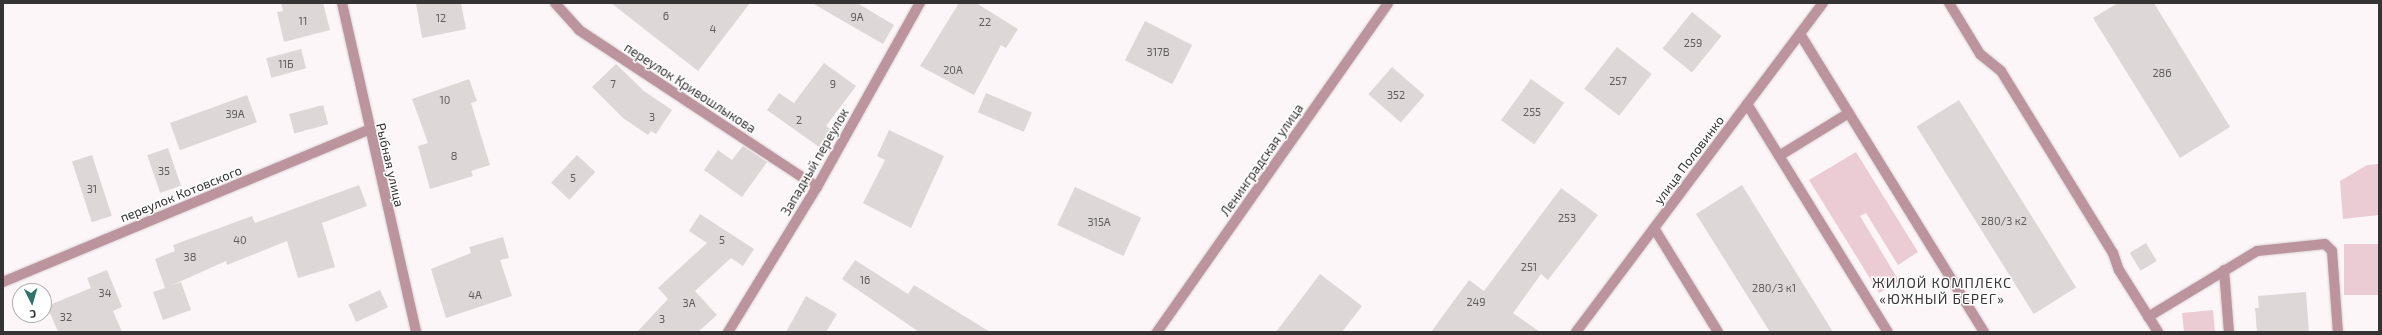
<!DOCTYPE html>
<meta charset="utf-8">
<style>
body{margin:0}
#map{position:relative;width:2382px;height:335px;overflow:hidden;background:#fdf6f8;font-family:"Exo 2",sans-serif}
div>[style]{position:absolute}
.green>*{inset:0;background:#ebccd4;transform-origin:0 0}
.building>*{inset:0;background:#ddd7d8;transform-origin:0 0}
.roads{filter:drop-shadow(0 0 1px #d9d3d5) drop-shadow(0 0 1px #d9d3d5)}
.service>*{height:10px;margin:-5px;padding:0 5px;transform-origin:5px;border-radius:5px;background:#bc949e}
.minor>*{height:10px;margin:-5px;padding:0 5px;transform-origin:5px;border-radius:5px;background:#bc949e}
.tertiary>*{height:10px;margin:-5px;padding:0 5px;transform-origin:5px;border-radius:5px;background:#bc949e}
span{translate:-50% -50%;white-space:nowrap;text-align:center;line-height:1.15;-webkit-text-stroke:3px #fff;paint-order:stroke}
.number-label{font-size:11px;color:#5f5c5d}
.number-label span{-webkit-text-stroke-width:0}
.street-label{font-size:13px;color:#353334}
.neighbourhood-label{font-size:14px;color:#3c3738;letter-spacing:1px}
.frame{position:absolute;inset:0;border:4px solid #353334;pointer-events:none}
.north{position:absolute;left:12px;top:283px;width:40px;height:40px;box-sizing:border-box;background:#fff;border:1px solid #aeadae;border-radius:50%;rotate:175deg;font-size:11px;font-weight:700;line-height:16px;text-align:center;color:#353334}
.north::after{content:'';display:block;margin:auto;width:14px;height:18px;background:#2e7469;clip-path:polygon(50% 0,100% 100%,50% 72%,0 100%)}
</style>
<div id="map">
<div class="green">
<div style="clip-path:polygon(1856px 152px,1918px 252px,1898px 265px,1866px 213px,1860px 216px,1899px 281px,1879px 293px,1809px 180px)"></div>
<div style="clip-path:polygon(2379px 164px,2379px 215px,2343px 219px,2340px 181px,2367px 165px)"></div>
<div style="left:2379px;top:244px;width:51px;height:35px;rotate:90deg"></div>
<div style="clip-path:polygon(2213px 310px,2215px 332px,2184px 332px,2182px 313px)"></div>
</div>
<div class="building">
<div style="clip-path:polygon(281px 3px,323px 3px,330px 30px,284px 42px,277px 12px,283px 11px)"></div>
<div style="clip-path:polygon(416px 3px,461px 3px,466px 29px,422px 38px)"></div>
<div style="clip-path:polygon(611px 3px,750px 3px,698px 71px)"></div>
<div style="clip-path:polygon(812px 3px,857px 3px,894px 25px,883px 44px)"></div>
<div style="clip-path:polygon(959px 3px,976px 3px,1018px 29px,1006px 48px,1001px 45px,974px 95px,920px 66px)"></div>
<div style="clip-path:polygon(2118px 3px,2154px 3px,2230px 127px,2180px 158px,2093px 18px)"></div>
<div style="left:1692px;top:12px;width:38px;height:47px;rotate:39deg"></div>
<div style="left:1145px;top:21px;width:53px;height:44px;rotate:27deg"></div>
<div style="left:1617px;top:47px;width:44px;height:53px;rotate:38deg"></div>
<div style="left:301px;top:49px;width:20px;height:36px;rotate:75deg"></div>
<div style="clip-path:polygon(824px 63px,856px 86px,826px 126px,831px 129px,819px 147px,767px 110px,779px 93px,794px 103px)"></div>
<div style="clip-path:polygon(616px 64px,644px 91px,672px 110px,656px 134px,651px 131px,648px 135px,623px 118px,592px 87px)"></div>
<div style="left:1392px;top:67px;width:43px;height:36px;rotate:41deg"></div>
<div style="clip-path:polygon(469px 79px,477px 101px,471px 103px,490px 165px,471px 171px,473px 176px,430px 189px,418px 146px,428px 143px,412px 99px)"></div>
<div style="left:1531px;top:79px;width:41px;height:51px;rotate:36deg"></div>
<div style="left:986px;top:93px;width:50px;height:21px;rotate:23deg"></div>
<div style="left:247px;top:95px;width:29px;height:82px;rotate:70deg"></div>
<div style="left:1959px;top:100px;width:221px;height:50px;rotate:58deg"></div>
<div style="left:323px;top:105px;width:20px;height:35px;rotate:75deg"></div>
<div style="clip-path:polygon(889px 130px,944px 156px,911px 228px,863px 203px,885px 160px,877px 156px)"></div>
<div style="clip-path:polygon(743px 146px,767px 162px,742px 197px,704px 170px,718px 150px,732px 160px)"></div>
<div style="left:168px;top:148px;width:40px;height:22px;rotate:71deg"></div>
<div style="left:92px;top:155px;width:64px;height:21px;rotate:72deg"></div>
<div style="left:577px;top:155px;width:25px;height:38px;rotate:43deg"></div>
<div style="clip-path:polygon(359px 185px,367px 206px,322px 223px,335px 267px,298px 278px,287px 241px,227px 265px,226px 261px,170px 286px,181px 282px,191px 310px,163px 320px,153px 292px,165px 288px,155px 259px,175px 251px,173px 245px,252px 216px,255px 223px)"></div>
<div style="clip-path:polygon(1742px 185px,1779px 245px,1833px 332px,1770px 332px,1696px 214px)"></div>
<div style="left:1075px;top:187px;width:73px;height:42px;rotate:25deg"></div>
<div style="clip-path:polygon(1561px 188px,1598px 215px,1548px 280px,1541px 274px,1513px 313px,1540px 332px,1431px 332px,1469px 280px,1484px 291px)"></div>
<div style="clip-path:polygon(700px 214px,754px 249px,743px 266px,731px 258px,695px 291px,717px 315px,698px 332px,637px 332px,668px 299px,658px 288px,707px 243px,689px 231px)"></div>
<div style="clip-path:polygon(503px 237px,509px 258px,500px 260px,512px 296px,446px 318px,431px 269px,471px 253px,469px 247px)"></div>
<div style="left:2146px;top:243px;width:21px;height:19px;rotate:59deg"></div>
<div style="clip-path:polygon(855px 260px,908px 294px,914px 285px,990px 332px,919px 332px,842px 279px)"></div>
<div style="clip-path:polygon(107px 270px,122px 307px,113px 311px,122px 332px,58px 332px,47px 306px,91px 288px,87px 278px)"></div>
<div style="clip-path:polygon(1320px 274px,1362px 306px,1342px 332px,1276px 332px)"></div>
<div style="left:380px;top:290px;width:19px;height:35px;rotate:65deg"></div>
<div style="clip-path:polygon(2306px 292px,2309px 332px,2257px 332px,2255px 308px,2259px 308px,2258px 296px)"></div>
<div style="clip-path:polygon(806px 296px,837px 314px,826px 332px,786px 332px)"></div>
</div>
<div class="roads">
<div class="service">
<div style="left:1949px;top:3px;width:60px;rotate:58.7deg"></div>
<div style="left:1980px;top:54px;width:27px;rotate:39deg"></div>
<div style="left:2001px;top:71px;width:214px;rotate:58.4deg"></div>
<div style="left:2113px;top:253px;width:18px;rotate:71deg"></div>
<div style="left:2119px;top:270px;width:73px;rotate:57.8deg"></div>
<div style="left:1800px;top:34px;width:350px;rotate:58.3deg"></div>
<div style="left:1747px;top:104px;width:268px;rotate:58.3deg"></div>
<div style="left:1779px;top:156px;width:82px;rotate:-31.6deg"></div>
<div style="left:1654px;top:228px;width:122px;rotate:58.4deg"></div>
<div style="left:2224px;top:270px;width:62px;rotate:85.4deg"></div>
<div style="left:2148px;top:317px;width:127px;rotate:-31.2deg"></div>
<div style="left:2257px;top:251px;width:68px;rotate:-5.9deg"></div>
<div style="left:2325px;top:244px;width:10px;rotate:45deg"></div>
<div style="left:2332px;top:251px;width:81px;rotate:85.8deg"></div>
</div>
<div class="minor">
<div style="left:555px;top:3px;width:36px;rotate:48deg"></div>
<div style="left:579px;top:30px;width:285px;rotate:33.4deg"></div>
<div style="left:3px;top:282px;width:396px;rotate:-22.6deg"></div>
<div style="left:728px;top:332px;width:170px;rotate:-58.5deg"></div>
<div style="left:817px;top:187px;width:211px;rotate:-60.8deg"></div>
<div style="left:1157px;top:332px;width:402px;rotate:-54.9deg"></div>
<div style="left:1576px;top:332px;width:411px;rotate:-53.1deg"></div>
</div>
<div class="tertiary">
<div style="left:342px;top:3px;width:337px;rotate:77.3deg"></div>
</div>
</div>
<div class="number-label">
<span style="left:666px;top:16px">6</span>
<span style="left:857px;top:17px">9А</span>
<span style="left:441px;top:18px">12</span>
<span style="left:303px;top:21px">11</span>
<span style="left:985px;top:22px">22</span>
<span style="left:713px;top:29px">4</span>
<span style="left:1693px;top:43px">259</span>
<span style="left:1158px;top:52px">317В</span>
<span style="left:286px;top:64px">11Б</span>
<span style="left:953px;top:70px">20А</span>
<span style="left:2162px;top:73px">286</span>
<span style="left:1618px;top:81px">257</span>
<span style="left:613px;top:84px">7</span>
<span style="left:833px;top:84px">9</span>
<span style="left:1396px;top:95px">352</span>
<span style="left:445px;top:100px">10</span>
<span style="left:1532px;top:112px">255</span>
<span style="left:235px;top:114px">39А</span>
<span style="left:652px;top:117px">3</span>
<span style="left:799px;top:120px">2</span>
<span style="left:454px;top:156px">8</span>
<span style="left:164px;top:171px">35</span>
<span style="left:573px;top:178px">5</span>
<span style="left:92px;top:189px">31</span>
<span style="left:1567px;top:218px">253</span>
<span style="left:2004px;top:221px">280/3 к2</span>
<span style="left:1099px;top:222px">315А</span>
<span style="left:240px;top:240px">40</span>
<span style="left:722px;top:240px">5</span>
<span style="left:190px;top:257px">38</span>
<span style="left:1529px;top:267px">251</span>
<span style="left:865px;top:280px">16</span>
<span style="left:1774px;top:288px">280/3 к1</span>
<span style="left:105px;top:293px">34</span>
<span style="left:475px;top:295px">4А</span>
<span style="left:1476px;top:302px">249</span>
<span style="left:689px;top:303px">3А</span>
<span style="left:66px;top:317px">32</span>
<span style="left:662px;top:319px">3</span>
</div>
<div class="street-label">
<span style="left:690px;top:88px;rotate:33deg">переулок Кривошлыкова</span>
<span style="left:1262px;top:160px;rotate:-55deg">Ленинградская улица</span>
<span style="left:1689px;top:160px;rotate:-53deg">улица Половинко</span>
<span style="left:815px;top:162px;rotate:-60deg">Западный переулок</span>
<span style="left:390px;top:165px;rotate:77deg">Рыбная улица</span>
<span style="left:181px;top:194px;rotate:-22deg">переулок Котовского</span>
</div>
<div class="neighbourhood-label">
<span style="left:1942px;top:291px">ЖИЛОЙ КОМПЛЕКС<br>«ЮЖНЫЙ БЕРЕГ»</span>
</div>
<div class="frame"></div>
<div class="north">С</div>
</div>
